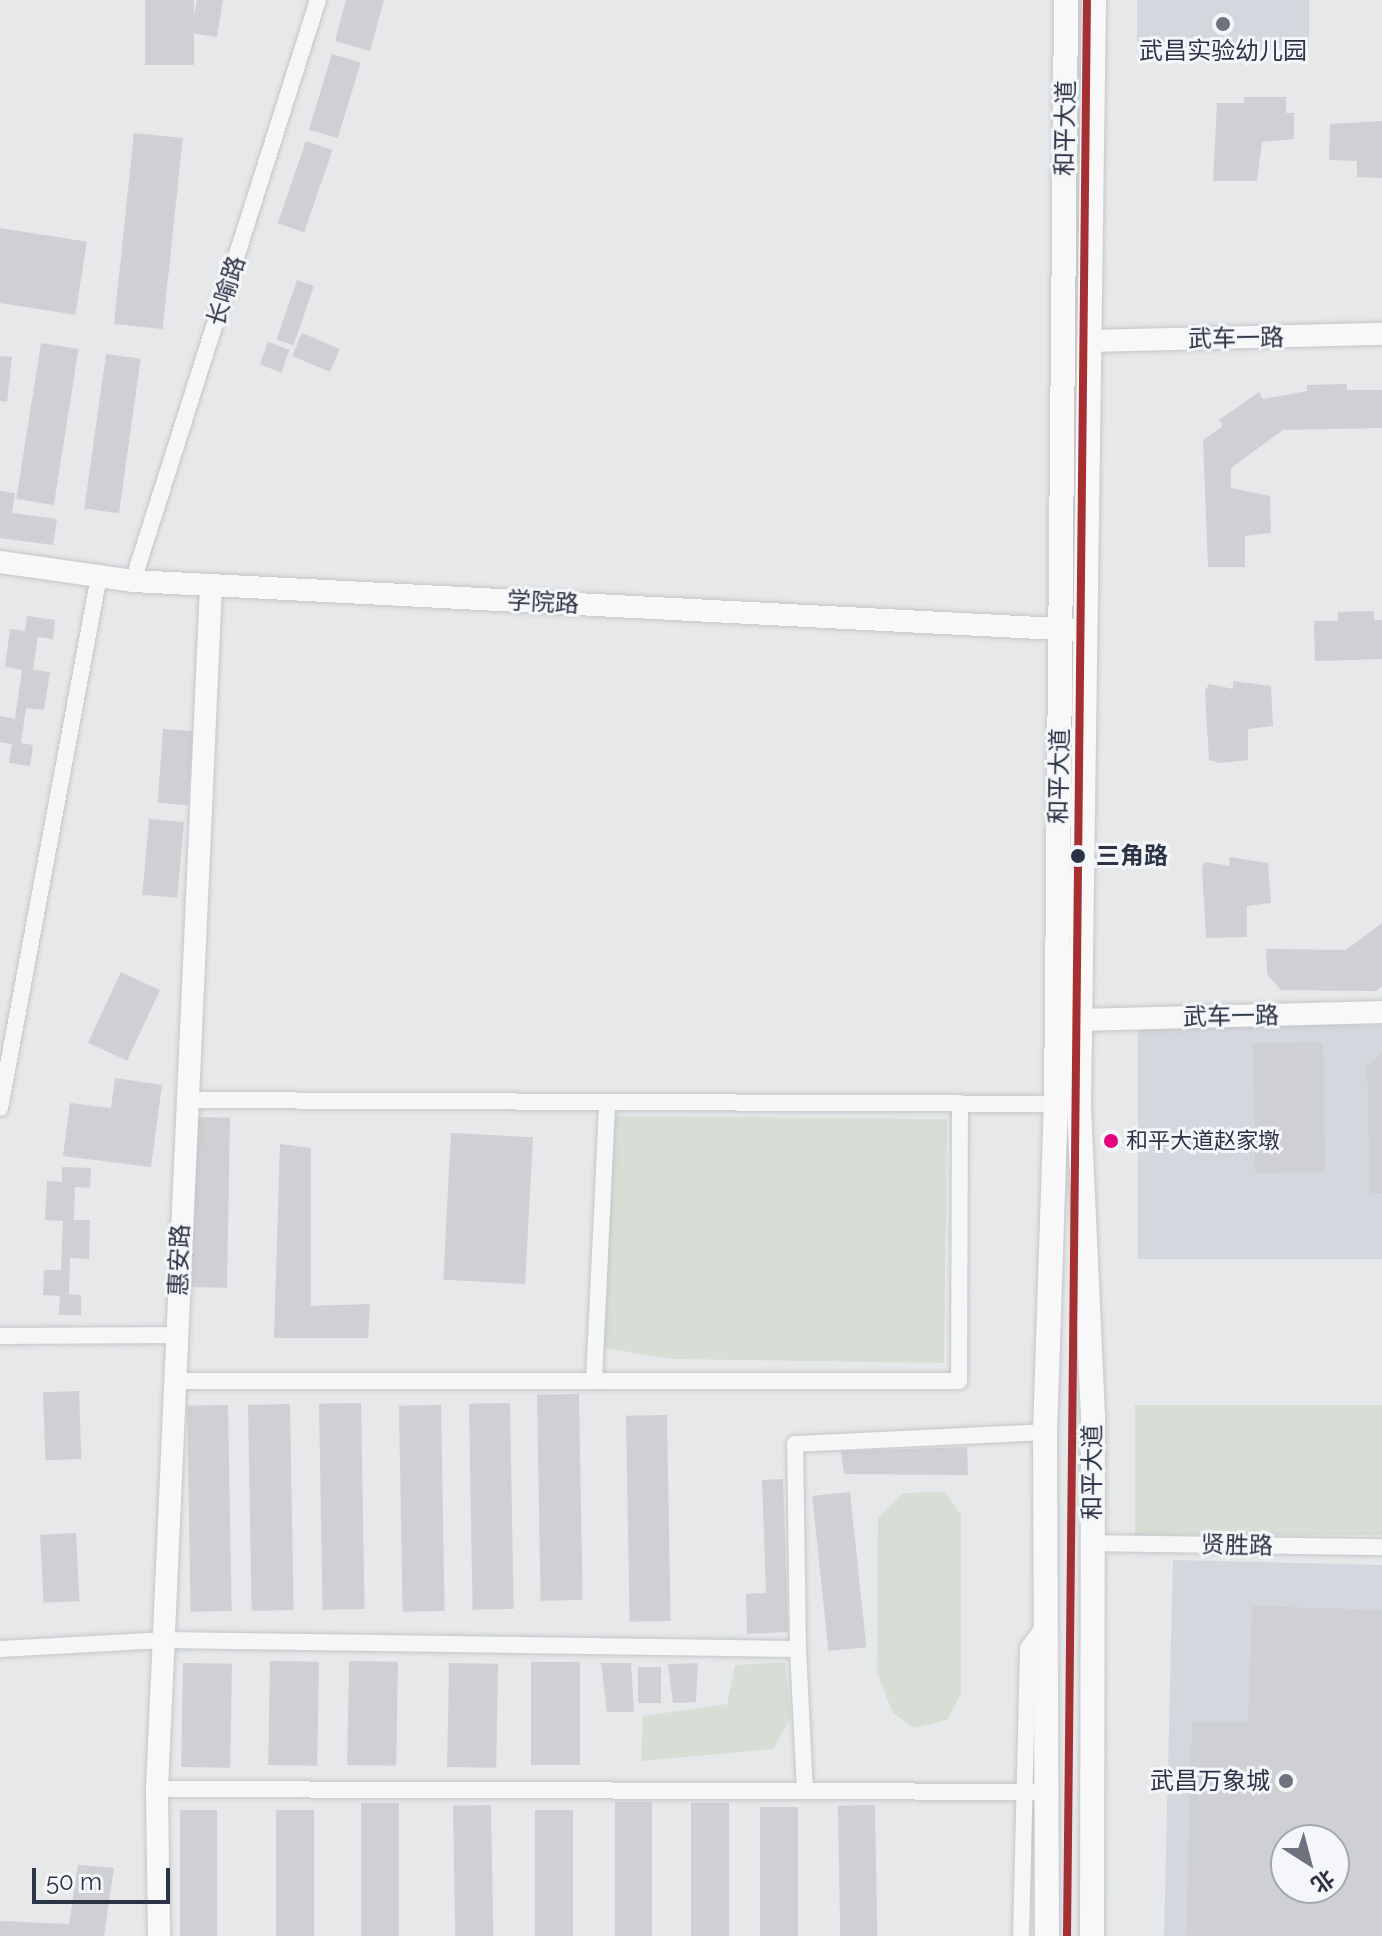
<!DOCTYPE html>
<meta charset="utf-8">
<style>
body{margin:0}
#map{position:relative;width:1382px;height:1936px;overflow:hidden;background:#e6e8ea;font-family:Raleway,"Noto Sans SC",sans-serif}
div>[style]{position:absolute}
.built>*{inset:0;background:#d4d7dd;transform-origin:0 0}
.green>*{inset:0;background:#d6ded6;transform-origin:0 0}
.building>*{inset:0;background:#ced0d3;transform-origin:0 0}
.roads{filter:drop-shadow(0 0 2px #c4c6c8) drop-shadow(0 0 2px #c4c6c8)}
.street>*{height:16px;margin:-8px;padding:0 8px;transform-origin:8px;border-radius:8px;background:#f5f6f7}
.secondary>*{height:22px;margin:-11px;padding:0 11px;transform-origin:11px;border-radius:11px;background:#f8f8f8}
.primary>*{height:24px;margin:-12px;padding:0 12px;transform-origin:12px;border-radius:12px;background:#f8f8f8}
.metro-1>*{height:8px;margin:-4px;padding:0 4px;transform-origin:4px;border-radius:4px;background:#a43034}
.dots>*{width:22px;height:22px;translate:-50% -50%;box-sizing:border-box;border:4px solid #f4f6f9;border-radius:50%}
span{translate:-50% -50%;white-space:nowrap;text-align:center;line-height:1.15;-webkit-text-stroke:6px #f4f6f9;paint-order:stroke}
.bus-label{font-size:22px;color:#2b3445}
.left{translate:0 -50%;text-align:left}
.poi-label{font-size:24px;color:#2b3445}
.right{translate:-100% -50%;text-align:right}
.street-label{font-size:24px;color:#2b3445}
.stop-label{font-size:24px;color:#2b3445;font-weight:700}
.north{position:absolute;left:1270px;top:1824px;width:80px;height:80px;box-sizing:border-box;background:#f4f6f9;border:2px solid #a4a8b1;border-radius:50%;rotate:144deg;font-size:22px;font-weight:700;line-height:32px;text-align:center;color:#2b3445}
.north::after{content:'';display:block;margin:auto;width:28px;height:36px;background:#6c737f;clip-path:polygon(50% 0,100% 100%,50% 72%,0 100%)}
.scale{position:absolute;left:32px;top:1868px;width:138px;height:36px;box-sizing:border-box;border:4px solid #2b3445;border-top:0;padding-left:10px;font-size:24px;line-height:28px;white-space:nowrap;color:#2b3445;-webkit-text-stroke:6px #f4f6f9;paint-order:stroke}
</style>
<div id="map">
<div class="built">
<div style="left:1137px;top:0;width:172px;height:50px"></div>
<div style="left:1382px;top:1025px;width:234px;height:244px;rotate:90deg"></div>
<div style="clip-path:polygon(evenodd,1173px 1560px,1382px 1565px,1382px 1936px,1164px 1936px,1173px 1560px,1286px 1840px,1334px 1840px,1334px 1888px,1286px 1888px,1286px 1840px)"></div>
</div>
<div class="green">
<div style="clip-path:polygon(614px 1116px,947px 1119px,944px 1363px,673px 1359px,603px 1348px)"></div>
<div style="left:1382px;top:1405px;width:130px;height:247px;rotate:90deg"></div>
<div style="clip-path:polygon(945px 1492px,961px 1515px,961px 1693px,947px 1720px,914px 1728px,893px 1713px,877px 1673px,878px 1518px,903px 1493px)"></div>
<div style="clip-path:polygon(785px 1662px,791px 1717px,773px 1749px,641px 1761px,643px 1716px,727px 1704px,735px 1665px)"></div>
</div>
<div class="building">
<div style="left:145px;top:0;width:49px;height:65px"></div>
<div style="clip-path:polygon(197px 0,223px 0,217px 37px,191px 33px)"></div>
<div style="clip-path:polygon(346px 0,384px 0,370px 51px,335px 41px)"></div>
<div style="left:332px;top:54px;width:30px;height:79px;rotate:17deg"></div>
<div style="clip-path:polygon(1244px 97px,1286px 97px,1286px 113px,1294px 113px,1294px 139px,1262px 142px,1257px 181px,1213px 181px,1217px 103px,1244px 103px)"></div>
<div style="clip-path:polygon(1382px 121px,1382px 178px,1357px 177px,1357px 161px,1329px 160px,1330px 124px)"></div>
<div style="left:134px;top:133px;width:49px;height:192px;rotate:6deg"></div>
<div style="left:306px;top:141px;width:28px;height:87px;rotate:19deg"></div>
<div style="left:0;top:228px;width:88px;height:74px;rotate:9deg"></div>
<div style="left:297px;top:280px;width:18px;height:63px;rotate:19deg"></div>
<div style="left:302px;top:333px;width:41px;height:25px;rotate:23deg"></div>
<div style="left:268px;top:342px;width:23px;height:24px;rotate:20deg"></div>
<div style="left:41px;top:343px;width:38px;height:158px;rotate:9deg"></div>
<div style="left:106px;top:354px;width:35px;height:156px;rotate:8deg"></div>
<div style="clip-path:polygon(0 356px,12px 357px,7px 402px,0 401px)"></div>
<div style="clip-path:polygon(1347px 384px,1347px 390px,1382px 390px,1382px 428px,1283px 430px,1231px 468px,1231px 488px,1270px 496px,1271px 533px,1245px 536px,1245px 567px,1208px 567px,1203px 440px,1223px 426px,1219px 420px,1259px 392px,1263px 399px,1307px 391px,1307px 385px)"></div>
<div style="clip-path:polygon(0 491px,15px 493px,12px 513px,57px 519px,53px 545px,0 538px)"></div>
<div style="clip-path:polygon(1374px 611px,1374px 620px,1382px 620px,1382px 659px,1315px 661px,1314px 621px,1338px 621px,1338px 612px)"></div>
<div style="clip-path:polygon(27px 616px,55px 620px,53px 639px,38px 637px,33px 670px,50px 672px,44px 710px,26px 708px,21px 743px,33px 745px,30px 766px,9px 763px,12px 744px,0 742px,0 716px,15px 719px,22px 670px,5px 667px,10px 629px,25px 631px)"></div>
<div style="clip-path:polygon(1233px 681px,1271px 686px,1273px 726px,1248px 729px,1248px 760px,1220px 763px,1209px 760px,1205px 691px,1209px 684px,1233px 689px)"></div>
<div style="left:163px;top:729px;width:30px;height:74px;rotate:4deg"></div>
<div style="left:149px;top:819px;width:35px;height:76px;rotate:5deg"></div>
<div style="clip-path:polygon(1229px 857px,1268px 863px,1271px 903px,1247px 906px,1247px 937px,1206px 938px,1202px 867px,1205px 862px,1230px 866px)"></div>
<div style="clip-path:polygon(1382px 923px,1382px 986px,1376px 991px,1281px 990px,1267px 974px,1266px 949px,1346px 950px)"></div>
<div style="left:121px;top:972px;width:43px;height:78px;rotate:25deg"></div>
<div style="left:1323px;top:1042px;width:130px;height:70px;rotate:89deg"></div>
<div style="clip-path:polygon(1382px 1052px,1382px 1193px,1370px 1193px,1367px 1066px)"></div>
<div style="clip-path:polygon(115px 1078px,162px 1085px,151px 1167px,63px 1156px,70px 1103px,111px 1108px)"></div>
<div style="left:190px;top:1117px;width:40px;height:170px;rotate:1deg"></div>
<div style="left:451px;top:1133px;width:82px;height:147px;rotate:3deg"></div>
<div style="clip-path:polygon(280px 1144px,311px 1148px,311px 1306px,370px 1304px,368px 1338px,274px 1338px)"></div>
<div style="clip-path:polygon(62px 1167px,91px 1168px,90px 1188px,75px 1187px,74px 1220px,90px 1220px,89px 1259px,70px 1258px,69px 1294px,81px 1295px,81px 1315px,59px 1315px,60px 1296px,43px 1295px,44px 1270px,61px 1270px,63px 1221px,45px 1220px,47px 1181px,62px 1182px)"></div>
<div style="left:79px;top:1391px;width:68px;height:36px;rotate:88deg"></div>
<div style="left:579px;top:1394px;width:206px;height:42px;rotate:89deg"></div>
<div style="left:361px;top:1403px;width:206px;height:42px;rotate:89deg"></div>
<div style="left:510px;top:1403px;width:206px;height:41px;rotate:89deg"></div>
<div style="left:290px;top:1404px;width:206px;height:42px;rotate:89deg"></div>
<div style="left:228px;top:1405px;width:206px;height:41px;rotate:89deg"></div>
<div style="left:441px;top:1405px;width:206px;height:42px;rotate:89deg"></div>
<div style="left:667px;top:1415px;width:206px;height:41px;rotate:89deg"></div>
<div style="clip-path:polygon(967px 1447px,968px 1475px,844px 1474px,841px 1451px)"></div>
<div style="clip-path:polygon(783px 1479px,788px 1632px,747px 1634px,746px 1594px,766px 1593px,762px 1480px)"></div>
<div style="left:850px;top:1492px;width:156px;height:38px;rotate:84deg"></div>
<div style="left:76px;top:1533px;width:68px;height:36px;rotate:87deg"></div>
<div style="clip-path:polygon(evenodd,1252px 1606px,1382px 1610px,1382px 1936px,1186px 1936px,1192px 1722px,1248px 1722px,1252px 1606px,1286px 1840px,1334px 1840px,1334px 1888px,1286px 1888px,1286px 1840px)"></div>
<div style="left:270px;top:1661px;width:49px;height:104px;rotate:1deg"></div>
<div style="left:349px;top:1661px;width:49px;height:104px;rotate:1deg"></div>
<div style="left:531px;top:1662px;width:49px;height:103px"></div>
<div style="left:183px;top:1663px;width:49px;height:104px;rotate:1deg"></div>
<div style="left:449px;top:1663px;width:49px;height:104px;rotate:1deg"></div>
<div style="clip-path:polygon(601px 1663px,631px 1663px,634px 1712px,607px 1712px)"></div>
<div style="clip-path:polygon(698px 1663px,696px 1702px,673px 1703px,668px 1664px)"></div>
<div style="left:638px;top:1667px;width:23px;height:36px"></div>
<div style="left:615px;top:1802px;width:37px;height:134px"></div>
<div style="left:361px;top:1803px;width:38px;height:133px"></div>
<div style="left:691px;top:1803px;width:38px;height:133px"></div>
<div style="left:491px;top:1805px;width:131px;height:38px;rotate:89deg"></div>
<div style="left:875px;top:1805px;width:131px;height:37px;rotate:89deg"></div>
<div style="left:760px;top:1807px;width:38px;height:129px"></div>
<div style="left:180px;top:1810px;width:37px;height:126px"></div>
<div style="left:276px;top:1810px;width:38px;height:126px"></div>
<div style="left:535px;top:1810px;width:38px;height:126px"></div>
<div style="clip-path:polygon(78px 1865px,114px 1868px,104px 1936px,0 1936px,0 1921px,69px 1924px)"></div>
</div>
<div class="roads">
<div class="street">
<div style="left:133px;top:581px;width:610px;rotate:-72.34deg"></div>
<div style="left:185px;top:1100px;width:880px;rotate:0.26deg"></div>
<div style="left:0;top:1108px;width:541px;rotate:-79.46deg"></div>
<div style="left:0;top:1336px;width:176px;rotate:-0.3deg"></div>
<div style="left:174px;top:1381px;width:785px"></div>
<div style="left:959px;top:1381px;width:278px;rotate:-89.8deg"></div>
<div style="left:594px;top:1381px;width:279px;rotate:-87.3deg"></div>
<div style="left:1091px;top:1543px;width:291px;rotate:0.8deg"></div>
<div style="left:0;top:1649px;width:164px;rotate:-3.1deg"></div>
<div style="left:164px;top:1640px;width:634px;rotate:0.81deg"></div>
<div style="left:798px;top:1649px;width:142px;rotate:87.2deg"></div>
<div style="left:798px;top:1649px;width:205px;rotate:-90.8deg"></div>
<div style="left:795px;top:1444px;width:250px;rotate:-2.7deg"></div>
<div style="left:157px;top:1789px;width:891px;rotate:0.19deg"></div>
<div style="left:1021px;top:1936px;width:288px;rotate:-88.6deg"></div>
<div style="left:1028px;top:1648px;width:30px;rotate:-53deg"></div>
</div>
<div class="secondary">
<div style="left:1091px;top:341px;width:291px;rotate:-1.4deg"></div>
<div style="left:0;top:562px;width:134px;rotate:8.1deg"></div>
<div style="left:133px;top:581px;width:947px;rotate:2.97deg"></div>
<div style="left:1081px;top:1020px;width:301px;rotate:-1.5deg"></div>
<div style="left:159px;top:1936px;width:147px;rotate:-90.8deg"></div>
<div style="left:157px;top:1789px;width:1205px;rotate:-87.43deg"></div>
</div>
<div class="primary">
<div style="left:1047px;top:1936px;width:504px;rotate:-90.23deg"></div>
<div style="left:1045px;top:1432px;width:328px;rotate:-88.1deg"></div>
<div style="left:1056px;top:1104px;width:1104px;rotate:-89.48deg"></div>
<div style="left:1092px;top:1936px;width:520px;rotate:-89.89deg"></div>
<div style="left:1093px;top:1416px;width:312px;rotate:-92.6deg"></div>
<div style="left:1079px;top:1104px;width:1104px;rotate:-89.22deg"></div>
</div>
</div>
<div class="metro-1">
<div style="left:1067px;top:1936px;width:1936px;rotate:-89.41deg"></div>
</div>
<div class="dots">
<div style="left:1223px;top:24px;background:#6c737f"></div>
<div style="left:1078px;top:856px;background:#2b3445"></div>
<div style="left:1111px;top:1141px;background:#e5007d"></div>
<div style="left:1286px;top:1781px;background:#6c737f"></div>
</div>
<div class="bus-label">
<span class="left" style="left:1126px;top:1141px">和平大道赵家墩</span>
</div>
<div class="poi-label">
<span style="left:1223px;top:51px">武昌实验幼儿园</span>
<span class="right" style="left:1270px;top:1781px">武昌万象城</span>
</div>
<div class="street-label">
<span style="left:1065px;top:128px;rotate:-89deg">和平大道</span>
<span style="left:226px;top:291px;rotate:-72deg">长喻路</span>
<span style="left:1236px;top:338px;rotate:-1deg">武车一路</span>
<span style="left:543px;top:602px;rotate:3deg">学院路</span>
<span style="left:1059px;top:776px;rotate:-89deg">和平大道</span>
<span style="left:1231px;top:1016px;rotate:-1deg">武车一路</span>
<span style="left:179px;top:1260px;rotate:-88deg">惠安路</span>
<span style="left:1092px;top:1472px;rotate:-90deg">和平大道</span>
<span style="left:1237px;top:1545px;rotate:1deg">贤胜路</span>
</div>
<div class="stop-label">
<span class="left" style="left:1096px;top:856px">三角路</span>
</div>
<div class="north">北</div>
<div class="scale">50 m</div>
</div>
